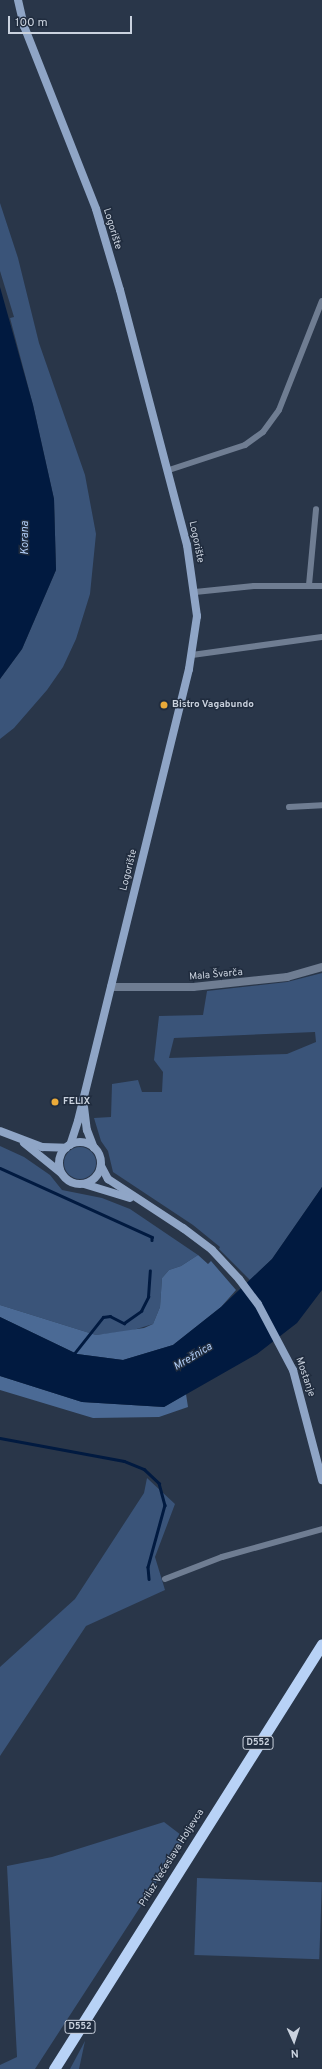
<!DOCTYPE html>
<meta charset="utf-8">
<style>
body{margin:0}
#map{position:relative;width:322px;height:2069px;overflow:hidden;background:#293649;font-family:Overpass,sans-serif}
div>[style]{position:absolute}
.green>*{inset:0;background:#3a5479;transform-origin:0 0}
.round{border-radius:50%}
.forest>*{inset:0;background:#4b6a95}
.water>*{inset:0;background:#011a40}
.stream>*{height:2.5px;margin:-1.25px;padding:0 1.25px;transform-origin:1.25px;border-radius:1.25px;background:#011a40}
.minor>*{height:6px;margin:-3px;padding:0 3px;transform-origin:3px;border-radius:3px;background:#6f7d92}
.tertiary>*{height:8px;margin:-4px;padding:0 4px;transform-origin:4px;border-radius:4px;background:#6f7d92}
.secondary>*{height:8px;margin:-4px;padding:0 4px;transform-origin:4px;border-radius:4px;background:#8fa5c6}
.secondary>.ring{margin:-4px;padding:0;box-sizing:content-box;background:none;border:8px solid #8fa5c6;border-radius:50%}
.trunk>*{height:11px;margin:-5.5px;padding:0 5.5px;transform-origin:5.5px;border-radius:5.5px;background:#b8d2f6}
.dots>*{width:11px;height:11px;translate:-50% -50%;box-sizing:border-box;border:2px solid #202c3e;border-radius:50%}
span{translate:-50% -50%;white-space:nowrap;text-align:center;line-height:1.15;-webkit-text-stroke:3px #202c3e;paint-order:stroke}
.shield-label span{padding:1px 3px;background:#202c3e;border:1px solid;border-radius:3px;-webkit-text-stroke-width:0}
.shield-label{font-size:9px;color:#cad2de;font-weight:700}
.street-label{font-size:10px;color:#cad2de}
.poi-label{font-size:10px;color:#cad2de;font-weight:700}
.left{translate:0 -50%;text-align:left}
.water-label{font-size:11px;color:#afcbf4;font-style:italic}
.north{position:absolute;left:274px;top:2021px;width:40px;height:40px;-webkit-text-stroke:3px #202c3e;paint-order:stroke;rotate:177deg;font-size:11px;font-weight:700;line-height:16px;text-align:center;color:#cad2de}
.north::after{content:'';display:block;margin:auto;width:14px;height:18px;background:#cad2de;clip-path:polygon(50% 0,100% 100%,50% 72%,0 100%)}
.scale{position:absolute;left:8px;top:16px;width:124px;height:18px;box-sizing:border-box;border:2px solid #cad2de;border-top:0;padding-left:5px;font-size:12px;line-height:14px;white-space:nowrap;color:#cad2de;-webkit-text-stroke:3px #202c3e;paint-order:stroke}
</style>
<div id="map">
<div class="green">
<div style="clip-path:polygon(0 203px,18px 258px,39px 343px,85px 475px,96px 534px,90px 594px,76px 639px,63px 667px,47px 690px,14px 728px,0 739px,0 679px,22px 649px,56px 570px,54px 499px,33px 405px,10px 318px,14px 317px,0 271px)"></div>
<div style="clip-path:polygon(evenodd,322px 973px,322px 1187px,272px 1259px,250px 1280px,219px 1249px,220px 1247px,193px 1225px,113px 1172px,108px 1151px,101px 1141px,94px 1118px,111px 1117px,112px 1084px,138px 1080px,142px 1092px,162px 1092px,163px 1072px,154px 1060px,159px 1016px,203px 1015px,207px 991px,287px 982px,322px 973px,315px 1032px,316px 1042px,287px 1054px,169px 1058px,174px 1038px,315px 1032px)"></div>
<div style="clip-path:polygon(0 1146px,24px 1157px,50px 1175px,62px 1190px,102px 1198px,130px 1209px,198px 1255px,181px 1266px,169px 1270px,162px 1278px,160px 1307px,153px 1324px,130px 1331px,96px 1335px,0 1305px)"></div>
<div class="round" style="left:64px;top:1147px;width:32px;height:32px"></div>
<div style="clip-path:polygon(147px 1478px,175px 1504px,155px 1557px,165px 1590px,86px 1626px,0 1756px,0 1667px,75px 1599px,144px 1493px)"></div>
<div style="clip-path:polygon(164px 1822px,185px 1838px,35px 2069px,0 2069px,0 2065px,17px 2057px,7px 1866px,52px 1857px)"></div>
<div style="left:197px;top:1878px;width:125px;height:77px;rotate:2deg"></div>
<div style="clip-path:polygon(85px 2041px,79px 2069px,70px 2069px)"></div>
</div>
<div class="forest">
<div style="clip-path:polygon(198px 1255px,208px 1264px,211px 1261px,236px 1290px,221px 1307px,173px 1345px,123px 1360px,77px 1354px,0 1317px,0 1305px,96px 1335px,144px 1328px,153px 1324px,160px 1307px,162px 1278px,169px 1270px,181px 1266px)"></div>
<div style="clip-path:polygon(0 1376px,82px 1402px,164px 1407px,186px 1394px,188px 1407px,159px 1417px,93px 1418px,0 1390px)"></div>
</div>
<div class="water">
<div style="clip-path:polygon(0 287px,33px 405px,54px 499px,56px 570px,22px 649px,0 679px)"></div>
<div style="clip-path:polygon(322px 1187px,322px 1290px,297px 1323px,257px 1354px,164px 1407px,82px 1402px,0 1376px,0 1317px,77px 1354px,123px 1360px,173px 1345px,221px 1307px,272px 1259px)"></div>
</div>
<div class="stream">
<div style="left:0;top:1168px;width:167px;rotate:24.4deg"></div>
<div style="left:152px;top:1237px;width:3px;rotate:90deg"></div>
<div style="left:73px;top:1355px;width:48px;rotate:-51.7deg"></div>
<div style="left:103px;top:1317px;width:7px;rotate:-8deg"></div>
<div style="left:110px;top:1316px;width:16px;rotate:27deg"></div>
<div style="left:124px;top:1323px;width:21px;rotate:-35deg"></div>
<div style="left:141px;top:1311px;width:16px;rotate:-63deg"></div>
<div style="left:148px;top:1297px;width:26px;rotate:-86deg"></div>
<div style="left:0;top:1438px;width:126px;rotate:10.5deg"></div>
<div style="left:124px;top:1461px;width:22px;rotate:22deg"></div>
<div style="left:144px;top:1469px;width:21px;rotate:43deg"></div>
<div style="left:159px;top:1483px;width:23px;rotate:75deg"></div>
<div style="left:165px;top:1505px;width:64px;rotate:105.3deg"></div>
<div style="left:148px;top:1567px;width:12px;rotate:85deg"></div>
</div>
<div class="minor">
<div style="left:169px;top:470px;width:80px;rotate:-18.2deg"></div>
<div style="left:245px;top:445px;width:22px;rotate:-36deg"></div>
<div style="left:263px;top:432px;width:27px;rotate:-54deg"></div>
<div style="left:279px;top:410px;width:117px;rotate:-68.5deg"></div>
<div style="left:309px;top:585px;width:76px;rotate:-84.7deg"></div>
<div style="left:195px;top:592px;width:59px;rotate:-5.8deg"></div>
<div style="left:254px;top:586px;width:68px"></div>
<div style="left:192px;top:655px;width:131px;rotate:-7.9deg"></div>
<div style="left:289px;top:807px;width:33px;rotate:-3deg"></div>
<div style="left:165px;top:1579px;width:61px;rotate:-21.1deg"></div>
<div style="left:222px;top:1557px;width:104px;rotate:-15.6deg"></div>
</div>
<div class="tertiary">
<div style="left:111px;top:987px;width:82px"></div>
<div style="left:193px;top:987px;width:95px;rotate:-6.1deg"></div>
<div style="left:287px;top:977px;width:36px;rotate:-16deg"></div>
</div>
<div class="secondary">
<div style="left:18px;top:0;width:27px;rotate:77deg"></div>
<div style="left:24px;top:26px;width:197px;rotate:68.5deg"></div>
<div style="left:96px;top:209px;width:84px;rotate:73.5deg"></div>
<div style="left:120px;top:290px;width:264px;rotate:75.3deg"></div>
<div style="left:187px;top:545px;width:72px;rotate:82deg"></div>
<div style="left:197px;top:616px;width:54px;rotate:98.6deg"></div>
<div style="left:189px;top:669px;width:465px;rotate:103.8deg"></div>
<div style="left:78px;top:1121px;width:25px;rotate:108deg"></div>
<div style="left:84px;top:1107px;width:23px;rotate:83deg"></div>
<div style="left:87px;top:1130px;width:19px;rotate:69deg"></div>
<div style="left:0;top:1131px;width:45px;rotate:20.9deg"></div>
<div style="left:42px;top:1147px;width:24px;rotate:2deg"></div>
<div class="ring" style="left:59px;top:1142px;width:34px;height:34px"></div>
<div style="left:24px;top:1143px;width:48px;rotate:39deg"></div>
<div style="left:101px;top:1166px;width:15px;rotate:62deg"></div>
<div style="left:108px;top:1179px;width:90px;rotate:33.2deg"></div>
<div style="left:183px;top:1228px;width:36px;rotate:37deg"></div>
<div style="left:212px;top:1250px;width:40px;rotate:47deg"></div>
<div style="left:239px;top:1279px;width:31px;rotate:53deg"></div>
<div style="left:258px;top:1304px;width:75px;rotate:62.1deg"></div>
<div style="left:293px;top:1370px;width:114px;rotate:75.2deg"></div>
<div style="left:84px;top:1184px;width:48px;rotate:16.9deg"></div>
</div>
<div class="trunk">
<div style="left:54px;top:2069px;width:502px;rotate:-57.76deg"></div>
</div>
<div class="dots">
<div style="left:164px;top:705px;background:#eaaa39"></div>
<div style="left:55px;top:1102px;background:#eaaa39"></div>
</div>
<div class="shield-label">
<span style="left:258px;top:1743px">D552</span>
<span style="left:80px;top:2027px">D552</span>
</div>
<div class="street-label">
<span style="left:112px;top:229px;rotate:73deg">Logorište</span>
<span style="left:196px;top:542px;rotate:78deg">Logorište</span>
<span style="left:129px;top:870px;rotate:-76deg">Logorište</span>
<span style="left:216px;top:975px;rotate:-5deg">Mala Švarča</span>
<span style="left:305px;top:1377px;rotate:71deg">Mostanje</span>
<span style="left:172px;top:1858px;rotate:-58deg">Prilaz Većeslava Holjevca</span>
</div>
<div class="poi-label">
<span class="left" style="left:172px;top:705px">Bistro Vagabundo</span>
<span class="left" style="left:63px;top:1102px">FELIX</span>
</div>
<div class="water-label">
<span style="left:25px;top:538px;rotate:-90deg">Korana</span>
<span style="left:193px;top:1357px;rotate:-31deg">Mrežnica</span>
</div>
<div class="north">N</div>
<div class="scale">100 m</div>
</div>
